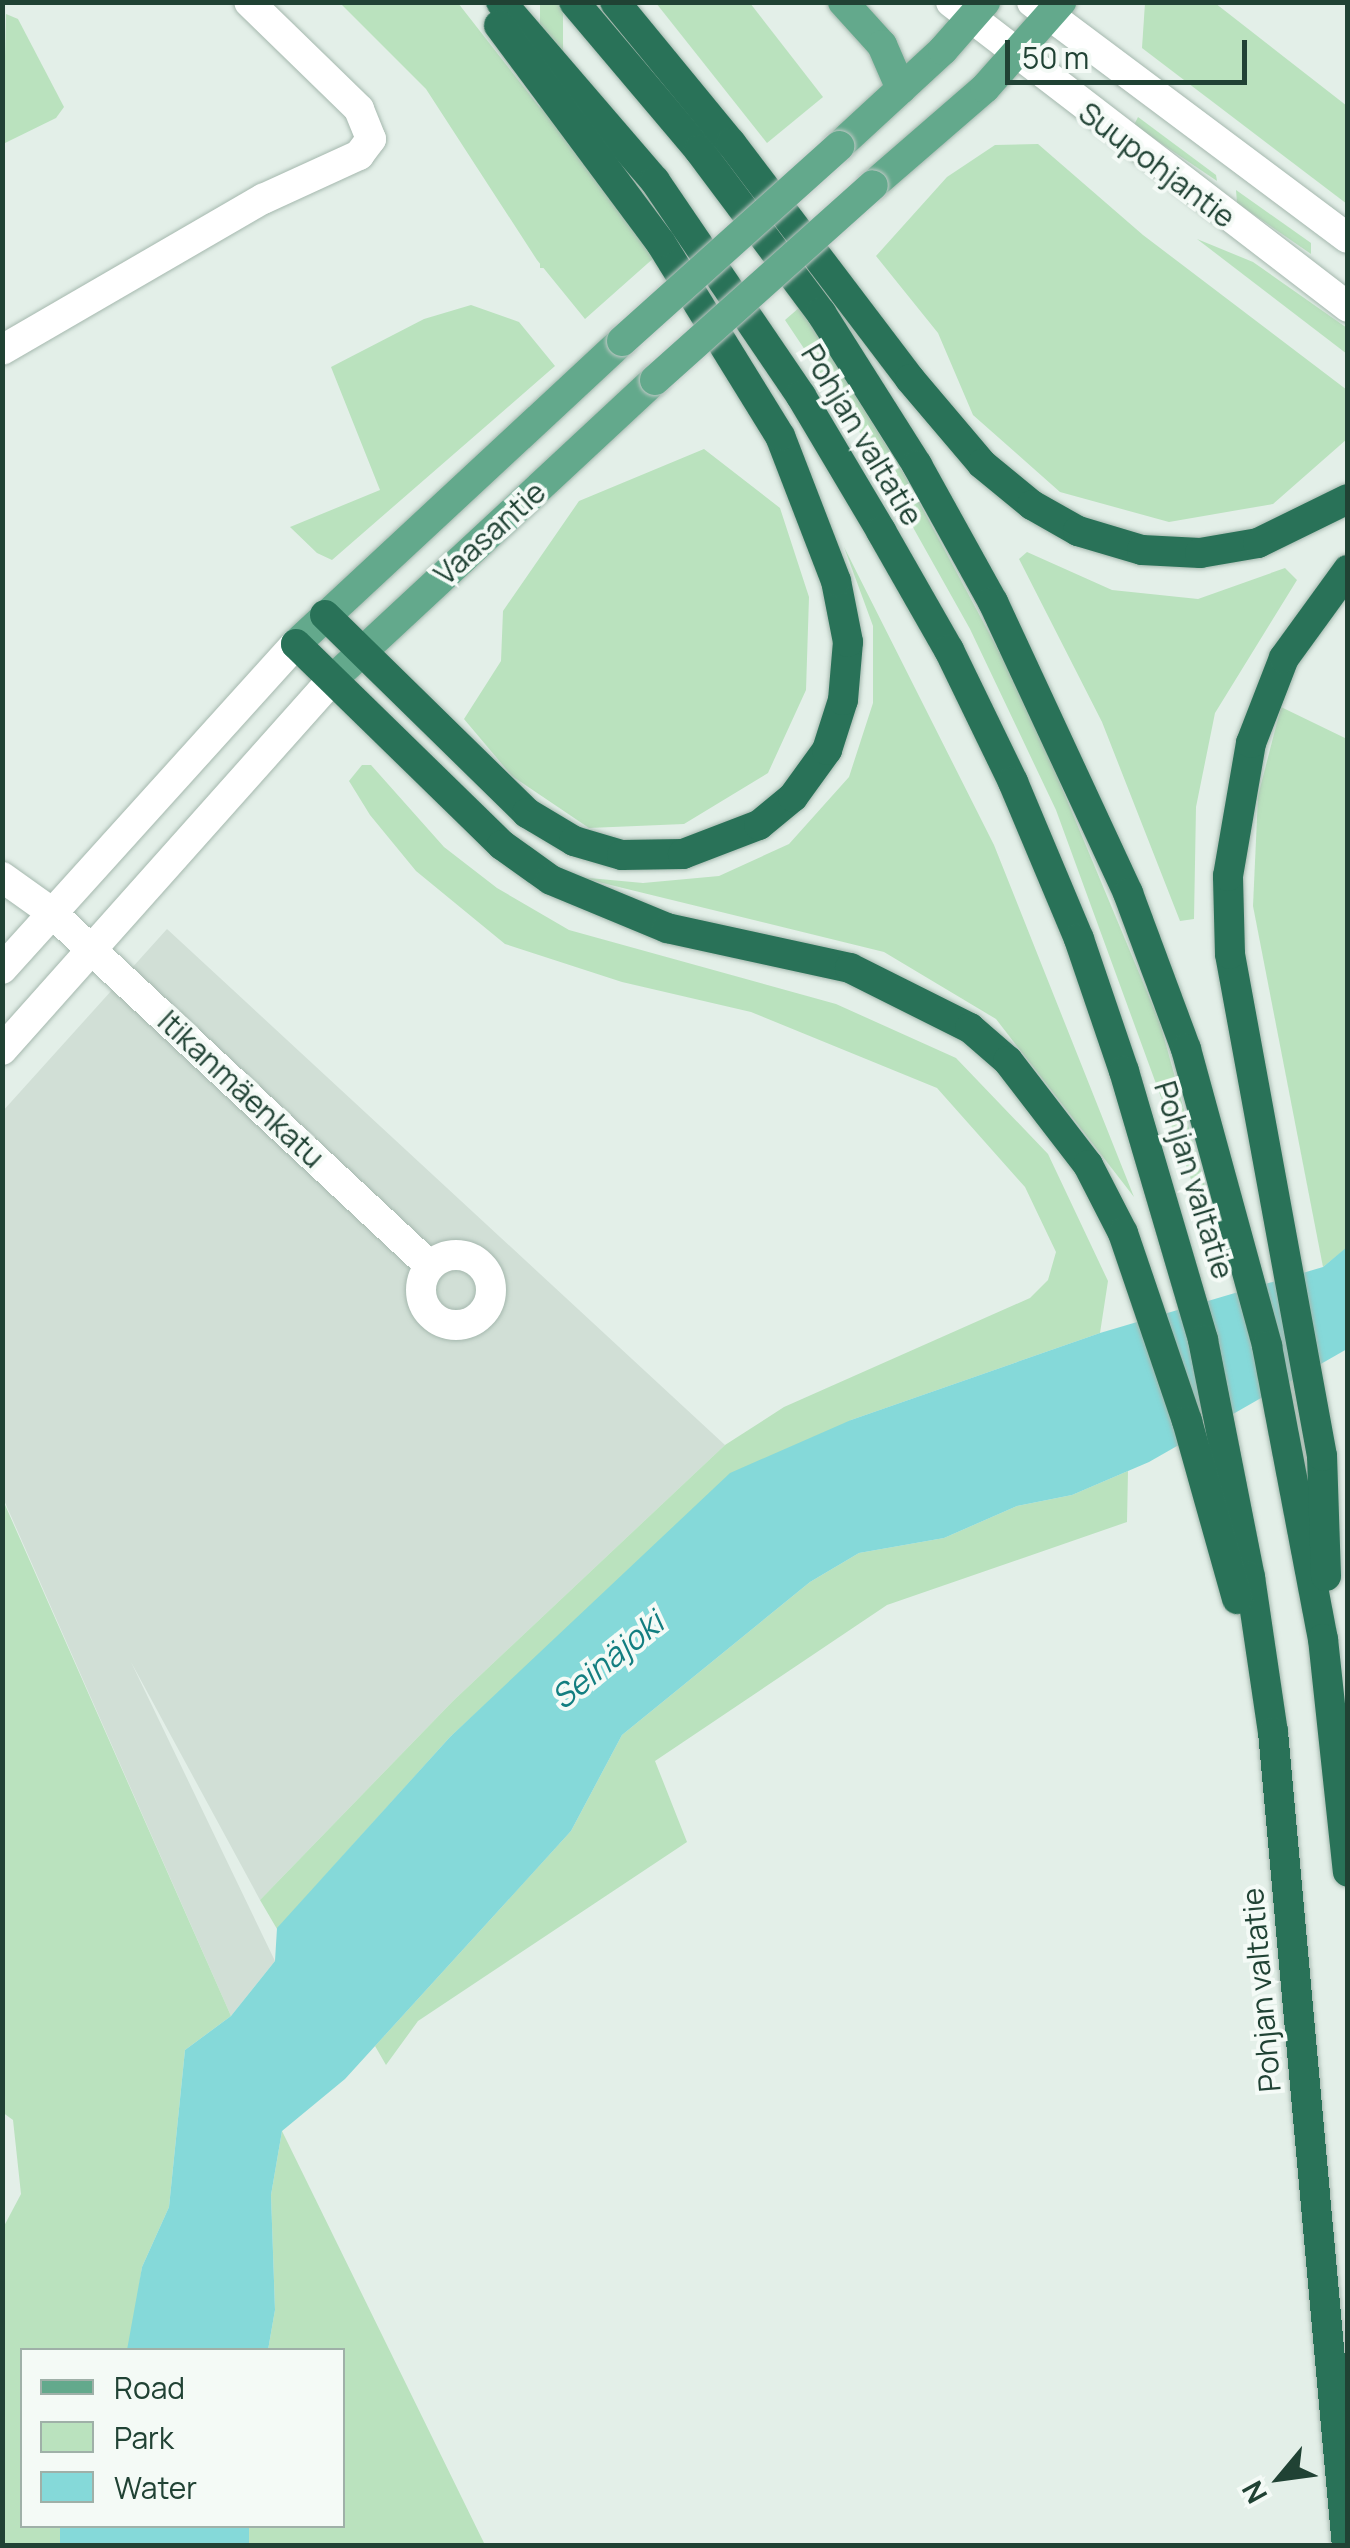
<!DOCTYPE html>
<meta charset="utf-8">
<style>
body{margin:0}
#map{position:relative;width:1350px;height:2548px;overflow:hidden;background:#e3efe8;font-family:Manrope,sans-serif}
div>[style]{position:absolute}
.built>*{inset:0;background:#d1dfd6}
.green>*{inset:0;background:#bae2be;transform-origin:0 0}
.water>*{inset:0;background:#85d9d9;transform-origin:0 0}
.roads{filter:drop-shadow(0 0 2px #a5b8ae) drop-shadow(0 0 2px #a5b8ae)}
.street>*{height:30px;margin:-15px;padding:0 15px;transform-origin:15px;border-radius:15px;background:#fff}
.street>.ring{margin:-15px;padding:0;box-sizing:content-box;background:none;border:30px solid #fff;border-radius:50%}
.secondary>*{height:30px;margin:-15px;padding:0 15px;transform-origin:15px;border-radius:15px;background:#fff}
.primary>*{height:30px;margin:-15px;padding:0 15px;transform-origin:15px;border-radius:15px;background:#63a98c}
.highway>*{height:30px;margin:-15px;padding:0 15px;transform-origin:15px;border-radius:15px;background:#297258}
.bridges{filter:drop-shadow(0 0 2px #c1cac6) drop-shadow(0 0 2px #c1cac6)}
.primary-bridge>*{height:30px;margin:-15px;padding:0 15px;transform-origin:15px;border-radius:15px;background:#63a98c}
span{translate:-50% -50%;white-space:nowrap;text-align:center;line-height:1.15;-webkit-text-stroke:8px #f4faf6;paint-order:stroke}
.street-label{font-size:30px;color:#204234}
.water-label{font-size:32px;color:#137e80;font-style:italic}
.frame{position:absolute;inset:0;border:5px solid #204234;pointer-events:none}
.legend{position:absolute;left:20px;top:2348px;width:325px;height:180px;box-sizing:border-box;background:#f4faf6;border:2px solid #9fb0a8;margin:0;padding:12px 18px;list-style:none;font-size:30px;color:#204234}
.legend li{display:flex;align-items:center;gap:20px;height:50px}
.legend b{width:50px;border:2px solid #9fb0a8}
.north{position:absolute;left:1230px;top:2428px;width:100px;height:100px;-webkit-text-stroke:8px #f4faf6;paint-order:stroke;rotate:241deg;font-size:28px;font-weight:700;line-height:40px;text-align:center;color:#204234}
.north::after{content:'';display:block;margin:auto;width:35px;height:45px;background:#204234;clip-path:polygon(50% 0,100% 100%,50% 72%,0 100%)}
.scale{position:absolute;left:1005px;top:40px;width:242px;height:45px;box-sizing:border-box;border:5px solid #204234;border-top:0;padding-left:12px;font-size:30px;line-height:35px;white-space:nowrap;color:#204234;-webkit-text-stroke:8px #f4faf6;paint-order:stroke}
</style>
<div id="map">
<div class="built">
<div style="clip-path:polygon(167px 929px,725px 1445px,453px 1701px,260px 1900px,131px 1662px,275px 1961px,231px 2016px,3px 1498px,2px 1112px)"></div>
</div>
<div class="green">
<div style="clip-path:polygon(340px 3px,458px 3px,656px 256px,585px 319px,537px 260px,426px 89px)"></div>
<div style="left:540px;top:3px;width:23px;height:265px"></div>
<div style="clip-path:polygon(656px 3px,750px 3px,823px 97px,767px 143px)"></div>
<div style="clip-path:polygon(1145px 3px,1215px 3px,1347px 106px,1347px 204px,1142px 48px)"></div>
<div style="clip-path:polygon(6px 14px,18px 19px,64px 107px,56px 118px,3px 144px)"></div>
<div style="clip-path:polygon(1138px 117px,1216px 175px,1217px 181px,1134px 125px)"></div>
<div style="clip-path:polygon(1038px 144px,1143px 235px,1347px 390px,1347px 439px,1273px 504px,1169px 522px,1060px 492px,973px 415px,938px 333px,876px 256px,947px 177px,995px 145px)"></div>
<div style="clip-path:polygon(1236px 190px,1311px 243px,1311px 254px,1237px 203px)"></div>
<div style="clip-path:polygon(1197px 239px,1253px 262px,1347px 328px,1347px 354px)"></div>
<div style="clip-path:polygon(471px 305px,519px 322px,555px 366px,332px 560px,317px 553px,290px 527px,380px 490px,331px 367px,424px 319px)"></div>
<div style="clip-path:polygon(800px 307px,904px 474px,1026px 702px,1160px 1023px,1216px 1226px,1208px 1226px,1056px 810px,970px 629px,859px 431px,785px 320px)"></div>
<div style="clip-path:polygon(704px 449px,780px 508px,809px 597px,806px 690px,768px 773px,684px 824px,589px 828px,512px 776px,464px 719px,501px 661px,503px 611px,579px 501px)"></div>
<div style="clip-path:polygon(844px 547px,994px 845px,1134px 1197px,996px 1019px,884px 952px,578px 877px,643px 883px,719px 876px,789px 844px,849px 777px,873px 703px,873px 626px)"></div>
<div style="clip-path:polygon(1027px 552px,1112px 590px,1198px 599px,1285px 568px,1297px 580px,1215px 713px,1196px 807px,1194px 919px,1180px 921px,1102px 722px,1019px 559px)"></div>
<div style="clip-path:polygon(1281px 707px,1347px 739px,1348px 1247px,1323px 1267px,1253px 906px,1258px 796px)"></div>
<div style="clip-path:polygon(362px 765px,371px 765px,444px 847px,497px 888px,569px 930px,836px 1004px,956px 1058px,1048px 1154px,1108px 1281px,1100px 1333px,851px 1420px,512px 1680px,450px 1737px,277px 1929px,260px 1900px,453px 1701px,725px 1445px,784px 1407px,1030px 1298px,1048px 1280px,1056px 1252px,1025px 1187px,937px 1088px,751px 1012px,622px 982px,505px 944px,416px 871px,370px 815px,349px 781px)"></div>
<div style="clip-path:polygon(1128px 1471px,1127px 1522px,887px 1605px,655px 1761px,687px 1842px,418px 2021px,386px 2065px,375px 2046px,571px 1831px,622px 1735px,810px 1582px,859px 1553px,944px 1538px,1017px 1506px,1072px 1495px)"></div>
<div style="clip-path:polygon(2px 1498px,231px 2016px,185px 2050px,169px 2207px,142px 2267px,130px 2349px,22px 2350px,22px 2526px,60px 2526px,61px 2545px,3px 2545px,3px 2228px,21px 2194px,13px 2120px,2px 2112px)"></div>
<div style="clip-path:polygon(282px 2131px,485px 2545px,243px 2546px,249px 2526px,342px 2526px,342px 2350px,268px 2350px,275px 2310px,271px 2195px)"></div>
</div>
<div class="water">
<div style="clip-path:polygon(1347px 1247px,1347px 1349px,1149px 1462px,1072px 1495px,1017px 1506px,944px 1538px,859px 1553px,810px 1582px,622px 1735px,571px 1831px,345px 2079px,282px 2131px,271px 2195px,275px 2310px,268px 2350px,127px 2350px,142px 2267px,169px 2207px,185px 2050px,231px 2016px,275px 1961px,277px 1928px,450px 1737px,730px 1473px,851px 1420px,1100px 1333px,1323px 1267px)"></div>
<div style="left:60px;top:2526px;width:189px;height:19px"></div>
</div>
<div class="roads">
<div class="street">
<div style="left:2px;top:350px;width:302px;rotate:-30.1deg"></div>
<div style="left:263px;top:199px;width:106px;rotate:-24.6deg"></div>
<div style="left:359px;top:155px;width:20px;rotate:-53deg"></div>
<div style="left:371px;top:139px;width:32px;rotate:-112deg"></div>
<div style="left:359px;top:109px;width:153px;rotate:-135.8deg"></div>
<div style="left:2px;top:877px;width:60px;rotate:35.5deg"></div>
<div style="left:51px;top:912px;width:519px;rotate:43.05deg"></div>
<div class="ring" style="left:421px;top:1255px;width:40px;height:40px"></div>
</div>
<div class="secondary">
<div style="left:951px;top:2px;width:501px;rotate:37.53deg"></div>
<div style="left:1032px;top:2px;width:394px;rotate:36.8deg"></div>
<div style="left:2px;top:969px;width:438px;rotate:-47.9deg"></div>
<div style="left:2px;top:1050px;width:499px;rotate:-48.3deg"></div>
</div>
<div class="primary">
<div style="left:843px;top:2px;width:58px;rotate:47.8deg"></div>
<div style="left:882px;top:45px;width:48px;rotate:66.6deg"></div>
<div style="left:839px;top:146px;width:142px;rotate:-42.7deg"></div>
<div style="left:943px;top:50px;width:64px;rotate:-48.8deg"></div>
<div style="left:873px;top:185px;width:148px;rotate:-40.9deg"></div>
<div style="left:985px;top:88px;width:115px;rotate:-48.5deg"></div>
<div style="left:296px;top:644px;width:445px;rotate:-42.9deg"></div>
<div style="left:334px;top:678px;width:438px;rotate:-42.9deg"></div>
</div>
<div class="highway">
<div style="left:501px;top:2px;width:236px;rotate:49.3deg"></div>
<div style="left:655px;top:181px;width:260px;rotate:55.8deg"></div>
<div style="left:801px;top:396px;width:157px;rotate:59.3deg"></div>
<div style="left:881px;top:531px;width:137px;rotate:60.3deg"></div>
<div style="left:949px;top:650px;width:147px;rotate:64.1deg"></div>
<div style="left:1013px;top:782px;width:170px;rotate:67.2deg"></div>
<div style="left:1079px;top:939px;width:139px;rotate:71.2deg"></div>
<div style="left:1124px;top:1071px;width:280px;rotate:73.6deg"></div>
<div style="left:1203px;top:1340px;width:242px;rotate:78.8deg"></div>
<div style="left:1250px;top:1577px;width:157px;rotate:81.6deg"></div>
<div style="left:1273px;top:1732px;width:817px;rotate:84.81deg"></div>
<div style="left:574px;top:2px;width:194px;rotate:49.8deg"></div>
<div style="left:699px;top:150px;width:204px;rotate:53.2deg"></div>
<div style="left:821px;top:313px;width:180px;rotate:57.7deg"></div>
<div style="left:917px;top:465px;width:157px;rotate:61deg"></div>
<div style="left:993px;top:602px;width:321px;rotate:65.1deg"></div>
<div style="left:1128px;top:893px;width:166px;rotate:69.6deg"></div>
<div style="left:1186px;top:1049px;width:308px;rotate:74.7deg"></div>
<div style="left:1267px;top:1346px;width:298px;rotate:79.2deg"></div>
<div style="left:1323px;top:1639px;width:234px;rotate:83.9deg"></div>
<div style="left:615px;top:2px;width:183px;rotate:50.6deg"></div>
<div style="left:731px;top:143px;width:296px;rotate:52.8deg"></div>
<div style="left:910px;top:379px;width:111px;rotate:49.7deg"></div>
<div style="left:982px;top:464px;width:65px;rotate:39.4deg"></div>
<div style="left:1032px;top:505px;width:53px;rotate:29.5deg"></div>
<div style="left:1078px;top:531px;width:67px;rotate:16.5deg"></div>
<div style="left:1142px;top:550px;width:58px;rotate:3deg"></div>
<div style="left:1200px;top:553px;width:59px;rotate:-9.8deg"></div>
<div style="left:1258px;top:543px;width:100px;rotate:-26.1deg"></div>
<div style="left:325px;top:615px;width:283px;rotate:44.4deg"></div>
<div style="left:527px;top:813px;width:55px;rotate:30.8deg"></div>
<div style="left:574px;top:841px;width:50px;rotate:16.3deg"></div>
<div style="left:622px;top:855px;width:61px;rotate:-0.9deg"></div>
<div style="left:683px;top:854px;width:81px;rotate:-20.9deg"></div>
<div style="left:759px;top:825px;width:44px;rotate:-39.5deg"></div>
<div style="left:793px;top:797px;width:58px;rotate:-54.1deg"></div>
<div style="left:827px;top:750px;width:52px;rotate:-72.3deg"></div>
<div style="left:843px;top:700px;width:58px;rotate:-85.1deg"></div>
<div style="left:848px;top:642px;width:62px;rotate:-101.1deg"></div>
<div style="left:836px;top:581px;width:155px;rotate:-111.1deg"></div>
<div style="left:780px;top:436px;width:228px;rotate:-121.7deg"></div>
<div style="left:660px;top:242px;width:270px;rotate:-126.6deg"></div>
<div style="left:296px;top:644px;width:288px;rotate:44.3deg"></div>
<div style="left:502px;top:845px;width:60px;rotate:35.5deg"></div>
<div style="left:551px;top:880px;width:126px;rotate:22.5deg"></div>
<div style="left:667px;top:928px;width:187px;rotate:12.3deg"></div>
<div style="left:850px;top:968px;width:134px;rotate:26.6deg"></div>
<div style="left:970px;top:1028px;width:50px;rotate:41deg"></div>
<div style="left:1008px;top:1061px;width:131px;rotate:52.4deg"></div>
<div style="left:1088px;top:1165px;width:76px;rotate:62.8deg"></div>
<div style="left:1123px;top:1233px;width:199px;rotate:71.2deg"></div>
<div style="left:1187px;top:1421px;width:185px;rotate:74.3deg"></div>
<div style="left:1326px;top:1576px;width:120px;rotate:-91.9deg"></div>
<div style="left:1322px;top:1456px;width:510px;rotate:-100.39deg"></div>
<div style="left:1230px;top:954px;width:78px;rotate:-91.5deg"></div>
<div style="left:1228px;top:876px;width:135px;rotate:-80.2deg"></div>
<div style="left:1251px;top:743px;width:91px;rotate:-68.8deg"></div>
<div style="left:1284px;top:658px;width:109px;rotate:-54deg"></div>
</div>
</div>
<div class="bridges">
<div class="primary-bridge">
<div style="left:622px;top:341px;width:292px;rotate:-41.9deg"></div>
<div style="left:655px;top:380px;width:292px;rotate:-41.8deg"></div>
</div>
</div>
<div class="street-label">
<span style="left:1157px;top:165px;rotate:37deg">Suupohjantie</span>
<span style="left:862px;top:435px;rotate:59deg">Pohjan valtatie</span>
<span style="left:490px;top:533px;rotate:-42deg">Vaasantie</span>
<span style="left:241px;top:1089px;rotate:43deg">Itikanmäenkatu</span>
<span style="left:1194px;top:1180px;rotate:73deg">Pohjan valtatie</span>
<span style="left:1261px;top:1990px;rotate:-95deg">Pohjan valtatie</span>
</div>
<div class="water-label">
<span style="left:607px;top:1660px;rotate:-39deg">Seinäjoki</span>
</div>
<div class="frame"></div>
<ul class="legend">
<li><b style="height:12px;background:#63a98c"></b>Road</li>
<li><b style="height:28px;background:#bae2be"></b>Park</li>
<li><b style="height:28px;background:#85d9d9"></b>Water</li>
</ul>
<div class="north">N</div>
<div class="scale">50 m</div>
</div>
